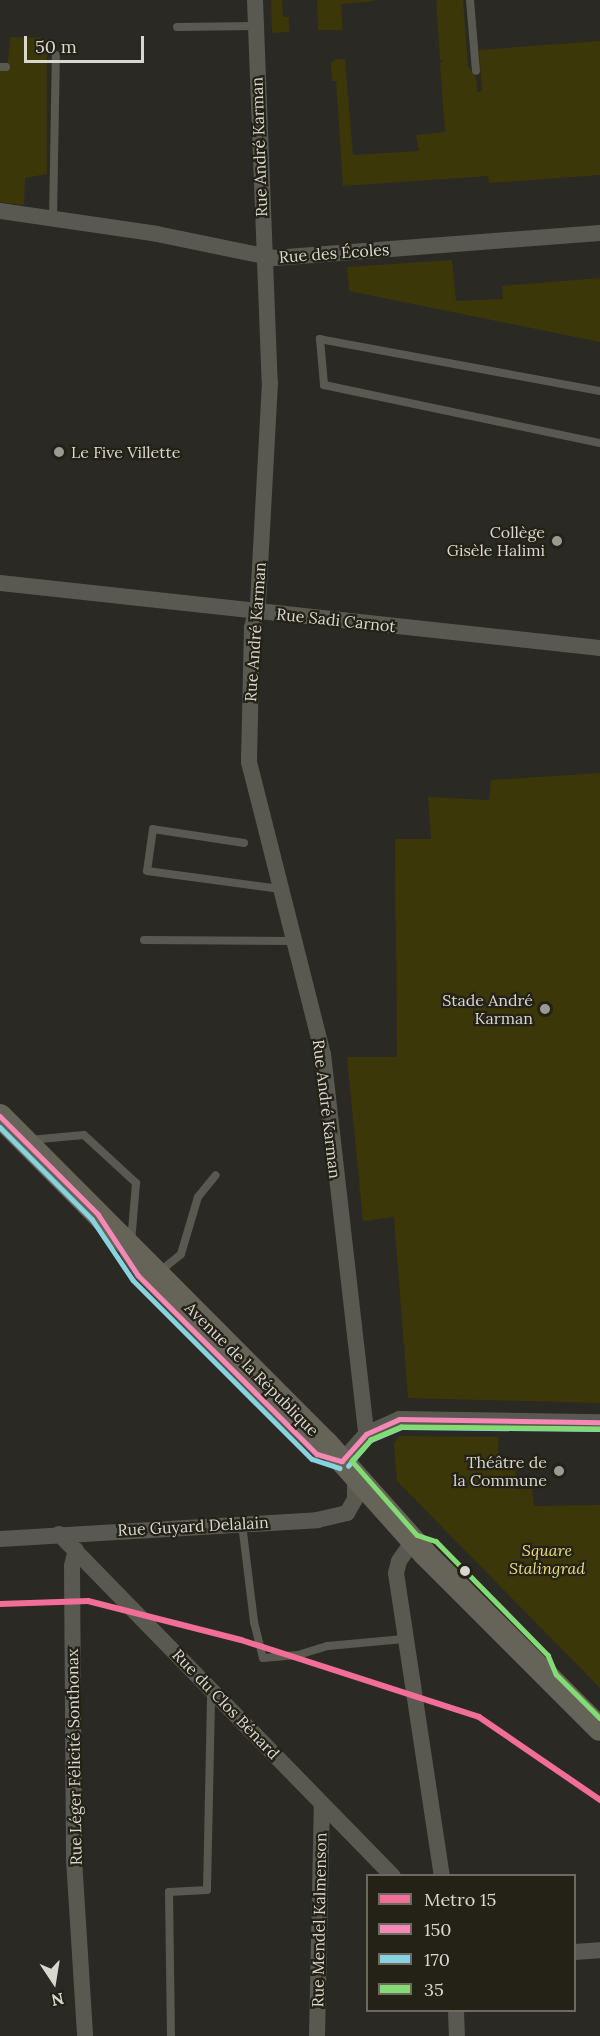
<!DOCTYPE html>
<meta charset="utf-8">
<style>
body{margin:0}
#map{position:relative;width:600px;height:2036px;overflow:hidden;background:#2a2923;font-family:Lora,serif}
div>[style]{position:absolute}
.green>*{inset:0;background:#3c3709}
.lane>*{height:8px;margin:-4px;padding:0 4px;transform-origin:4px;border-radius:4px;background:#5a5951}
.street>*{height:16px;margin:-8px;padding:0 8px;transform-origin:8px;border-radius:8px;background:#5a5951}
.secondary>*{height:24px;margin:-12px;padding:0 12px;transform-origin:12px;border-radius:12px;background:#666459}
.bus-1>*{height:4.5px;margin:-2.25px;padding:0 2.25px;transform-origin:2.25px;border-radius:2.25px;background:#f788b5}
.bus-2>*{height:4.5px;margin:-2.25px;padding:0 2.25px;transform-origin:2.25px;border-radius:2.25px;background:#87d3df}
.bus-3>*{height:4.5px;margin:-2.25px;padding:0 2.25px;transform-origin:2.25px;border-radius:2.25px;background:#82dc73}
.metro-1>*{height:6px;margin:-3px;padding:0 3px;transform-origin:3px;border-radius:3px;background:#f26d97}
.dots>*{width:16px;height:16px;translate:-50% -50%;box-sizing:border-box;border:3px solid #242217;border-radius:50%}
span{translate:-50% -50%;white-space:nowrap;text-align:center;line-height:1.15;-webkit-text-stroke:4.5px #242217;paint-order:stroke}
.street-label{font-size:16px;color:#d8d7d0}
.poi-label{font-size:16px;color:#d8d7d0}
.left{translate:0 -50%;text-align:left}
.right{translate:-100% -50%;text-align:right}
.park-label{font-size:16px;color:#ebde7b;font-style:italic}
.legend{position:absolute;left:366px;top:1874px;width:210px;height:138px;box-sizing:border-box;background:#242217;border:2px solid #6c6a61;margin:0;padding:8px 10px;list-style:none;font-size:18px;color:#d8d7d0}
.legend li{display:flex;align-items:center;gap:12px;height:30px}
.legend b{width:30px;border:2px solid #6c6a61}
.north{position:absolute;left:24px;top:1952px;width:60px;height:60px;-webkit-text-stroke:4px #242217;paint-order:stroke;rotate:168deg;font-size:16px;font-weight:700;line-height:24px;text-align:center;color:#d8d7d0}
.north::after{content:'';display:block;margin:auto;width:21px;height:27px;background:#d8d7d0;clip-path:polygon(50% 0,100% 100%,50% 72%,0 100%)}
.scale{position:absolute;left:24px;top:36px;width:120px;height:27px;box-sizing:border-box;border:3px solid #d8d7d0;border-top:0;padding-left:8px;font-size:18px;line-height:21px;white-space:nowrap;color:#d8d7d0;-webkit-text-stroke:4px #242217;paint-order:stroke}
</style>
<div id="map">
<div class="green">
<div style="clip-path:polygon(271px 0,282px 0,283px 17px,289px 17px,289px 32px,272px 33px)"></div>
<div style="clip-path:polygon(317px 0,375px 0,375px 1px,341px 4px,343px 30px,318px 30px)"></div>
<div style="clip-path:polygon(436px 0,463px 0,468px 66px,476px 78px,477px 92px,482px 91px,479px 50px,600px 41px,600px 175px,489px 183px,488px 176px,343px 186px,336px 81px,332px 81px,331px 63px,336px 59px,345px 59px,353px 155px,419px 151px,416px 135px,445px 132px,440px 63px,443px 62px,440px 59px)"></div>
<div style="clip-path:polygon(10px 37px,47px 38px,47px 174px,25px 178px,24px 205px,0 202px,0 63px,8px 63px)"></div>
<div style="clip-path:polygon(452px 260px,456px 301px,503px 299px,502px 286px,600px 278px,600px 342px,349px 291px,347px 267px)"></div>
<div style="clip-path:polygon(600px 773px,600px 1403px,408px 1398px,394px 1217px,363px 1221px,347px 1057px,397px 1057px,395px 839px,431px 839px,428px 797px,489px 800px,491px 780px)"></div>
<div style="clip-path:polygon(399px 1436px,498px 1437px,499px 1465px,516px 1465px,515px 1489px,532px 1489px,534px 1506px,600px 1505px,600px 1688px,397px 1481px,394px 1443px)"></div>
</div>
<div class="lane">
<div style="left:470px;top:0;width:71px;rotate:85.2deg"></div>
<div style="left:177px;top:27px;width:78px;rotate:-0.7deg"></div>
<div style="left:0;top:67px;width:6px"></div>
<div style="left:53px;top:219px;width:164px;rotate:-89deg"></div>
<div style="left:600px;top:391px;width:285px;rotate:-169.5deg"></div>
<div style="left:320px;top:339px;width:46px;rotate:85deg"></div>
<div style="left:324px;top:385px;width:282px;rotate:11.9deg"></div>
<div style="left:244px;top:843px;width:92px;rotate:-171.3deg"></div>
<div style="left:153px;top:829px;width:42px;rotate:98.1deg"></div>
<div style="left:147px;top:871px;width:135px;rotate:7.7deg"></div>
<div style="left:144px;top:940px;width:150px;rotate:0.4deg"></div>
<div style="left:29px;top:1140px;width:55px;rotate:-5.2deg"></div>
<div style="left:84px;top:1135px;width:71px;rotate:42.7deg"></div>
<div style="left:136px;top:1183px;width:59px;rotate:94.8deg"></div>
<div style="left:124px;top:1254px;width:25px;rotate:56deg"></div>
<div style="left:138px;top:1275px;width:202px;rotate:45.2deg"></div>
<div style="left:280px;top:1418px;width:52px;rotate:44.2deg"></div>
<div style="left:317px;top:1454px;width:16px;rotate:15deg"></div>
<div style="left:159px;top:1272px;width:28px;rotate:-39deg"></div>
<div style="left:181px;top:1254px;width:59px;rotate:-73.4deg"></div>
<div style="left:198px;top:1197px;width:28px;rotate:-51deg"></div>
<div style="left:242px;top:1524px;width:99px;rotate:83deg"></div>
<div style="left:254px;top:1622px;width:37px;rotate:76deg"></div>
<div style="left:263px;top:1658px;width:35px;rotate:-5deg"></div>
<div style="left:298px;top:1655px;width:31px;rotate:-17deg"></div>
<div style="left:328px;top:1646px;width:76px;rotate:-5.3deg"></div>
<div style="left:171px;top:2036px;width:144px;rotate:-90.8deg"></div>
<div style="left:169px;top:1892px;width:38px;rotate:-3deg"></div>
<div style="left:207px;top:1890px;width:198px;rotate:-88.8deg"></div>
</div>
<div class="street">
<div style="left:255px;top:0;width:382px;rotate:87.8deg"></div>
<div style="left:270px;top:382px;width:223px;rotate:93.1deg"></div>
<div style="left:258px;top:605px;width:24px;rotate:105deg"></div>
<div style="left:252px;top:628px;width:134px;rotate:91.3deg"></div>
<div style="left:249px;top:762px;width:301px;rotate:75.8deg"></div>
<div style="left:323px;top:1054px;width:382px;rotate:83.5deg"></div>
<div style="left:0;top:211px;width:159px;rotate:8.3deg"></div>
<div style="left:157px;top:234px;width:119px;rotate:11.6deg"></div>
<div style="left:274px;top:258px;width:327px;rotate:-4.4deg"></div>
<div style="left:0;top:583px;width:604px;rotate:6.18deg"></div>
<div style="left:342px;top:1461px;width:36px;rotate:-48deg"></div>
<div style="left:366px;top:1434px;width:36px;rotate:-24deg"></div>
<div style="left:399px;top:1419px;width:201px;rotate:0.9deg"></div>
<div style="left:59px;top:1534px;width:478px;rotate:45.7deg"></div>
<div style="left:0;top:1539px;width:318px;rotate:-3.4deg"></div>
<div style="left:317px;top:1520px;width:31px;rotate:-13deg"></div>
<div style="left:347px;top:1513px;width:16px;rotate:-60deg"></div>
<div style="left:355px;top:1499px;width:22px;rotate:-90deg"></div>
<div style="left:413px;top:1541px;width:24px;rotate:125deg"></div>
<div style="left:399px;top:1561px;width:12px;rotate:104deg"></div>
<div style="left:396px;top:1573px;width:306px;rotate:81.4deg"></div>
<div style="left:76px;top:1550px;width:16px;rotate:104deg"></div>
<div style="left:72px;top:1566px;width:293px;rotate:89.6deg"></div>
<div style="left:74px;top:1859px;width:177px;rotate:86.4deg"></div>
<div style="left:574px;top:1952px;width:26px;rotate:-4deg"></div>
<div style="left:456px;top:2010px;width:26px;rotate:88deg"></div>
<div style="left:317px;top:2036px;width:232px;rotate:-88.8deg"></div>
</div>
<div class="secondary">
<div style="left:0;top:1116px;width:463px;rotate:45.1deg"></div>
<div style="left:327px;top:1444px;width:147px;rotate:48.3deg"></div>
<div style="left:425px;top:1554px;width:247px;rotate:45deg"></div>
</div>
<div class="bus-1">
<div style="left:0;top:1116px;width:139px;rotate:45deg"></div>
<div style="left:98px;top:1214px;width:73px;rotate:56.7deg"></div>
<div style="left:138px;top:1275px;width:253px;rotate:45deg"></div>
<div style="left:317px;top:1454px;width:26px;rotate:16deg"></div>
<div style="left:342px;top:1461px;width:36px;rotate:-48deg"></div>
<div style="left:366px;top:1434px;width:36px;rotate:-24deg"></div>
<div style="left:399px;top:1419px;width:201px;rotate:0.9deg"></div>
</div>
<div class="bus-2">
<div style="left:0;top:1127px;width:130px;rotate:45deg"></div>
<div style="left:92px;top:1219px;width:73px;rotate:56.1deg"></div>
<div style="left:133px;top:1280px;width:253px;rotate:45deg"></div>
<div style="left:312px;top:1459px;width:29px;rotate:18deg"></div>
<div style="left:348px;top:1466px;width:35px;rotate:-49deg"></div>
<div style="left:371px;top:1440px;width:33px;rotate:-23deg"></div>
<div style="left:401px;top:1427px;width:199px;rotate:0.6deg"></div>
</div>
<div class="bus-3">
<div style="left:600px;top:1429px;width:199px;rotate:-179.4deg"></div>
<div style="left:401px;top:1427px;width:33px;rotate:157deg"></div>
<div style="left:371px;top:1440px;width:28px;rotate:132deg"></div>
<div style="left:352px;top:1461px;width:98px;rotate:48.7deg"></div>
<div style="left:417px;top:1535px;width:20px;rotate:18deg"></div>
<div style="left:436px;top:1541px;width:160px;rotate:45.5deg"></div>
<div style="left:548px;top:1655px;width:21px;rotate:67deg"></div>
<div style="left:556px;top:1674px;width:62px;rotate:45deg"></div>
</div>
<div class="metro-1">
<div style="left:0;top:1604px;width:88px;rotate:-2deg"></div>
<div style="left:88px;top:1601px;width:158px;rotate:14.3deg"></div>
<div style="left:241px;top:1640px;width:250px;rotate:17.9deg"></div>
<div style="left:479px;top:1717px;width:147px;rotate:34.4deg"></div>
</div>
<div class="dots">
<div style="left:59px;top:452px;background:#9b9a93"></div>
<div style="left:557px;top:541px;background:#9b9a93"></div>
<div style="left:545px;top:1009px;background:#9b9a93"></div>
<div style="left:559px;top:1471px;background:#9b9a93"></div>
<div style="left:465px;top:1571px;background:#d8d7d0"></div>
</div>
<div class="street-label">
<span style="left:259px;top:147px;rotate:-92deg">Rue André Karman</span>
<span style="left:334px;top:253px;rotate:-4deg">Rue des Écoles</span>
<span style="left:336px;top:620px;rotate:6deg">Rue Sadi Carnot</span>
<span style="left:255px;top:632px;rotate:-86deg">Rue André Karman</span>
<span style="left:327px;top:1109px;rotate:83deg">Rue André Karman</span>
<span style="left:252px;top:1369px;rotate:45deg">Avenue de la République</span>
<span style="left:193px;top:1526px;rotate:-3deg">Rue Guyard Delalain</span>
<span style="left:226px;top:1704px;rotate:46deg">Rue du Clos Bénard</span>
<span style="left:74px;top:1757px;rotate:-91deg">Rue Léger Félicité Sonthonax</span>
<span style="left:319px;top:1920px;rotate:-89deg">Rue Mendel Kalmenson</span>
</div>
<div class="poi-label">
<span class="left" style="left:71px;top:452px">Le Five Villette</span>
<span class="right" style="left:545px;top:541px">Collège<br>Gisèle Halimi</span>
<span class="right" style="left:533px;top:1009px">Stade André<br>Karman</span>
<span class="right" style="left:547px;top:1471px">Théâtre de<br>la Commune</span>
</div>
<div class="park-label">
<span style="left:547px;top:1559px">Square<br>Stalingrad</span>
</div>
<ul class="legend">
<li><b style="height:8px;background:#f26d97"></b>Metro 15</li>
<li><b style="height:8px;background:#f788b5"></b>150</li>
<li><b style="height:8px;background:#87d3df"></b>170</li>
<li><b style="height:8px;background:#82dc73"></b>35</li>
</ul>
<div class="north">N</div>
<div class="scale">50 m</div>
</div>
